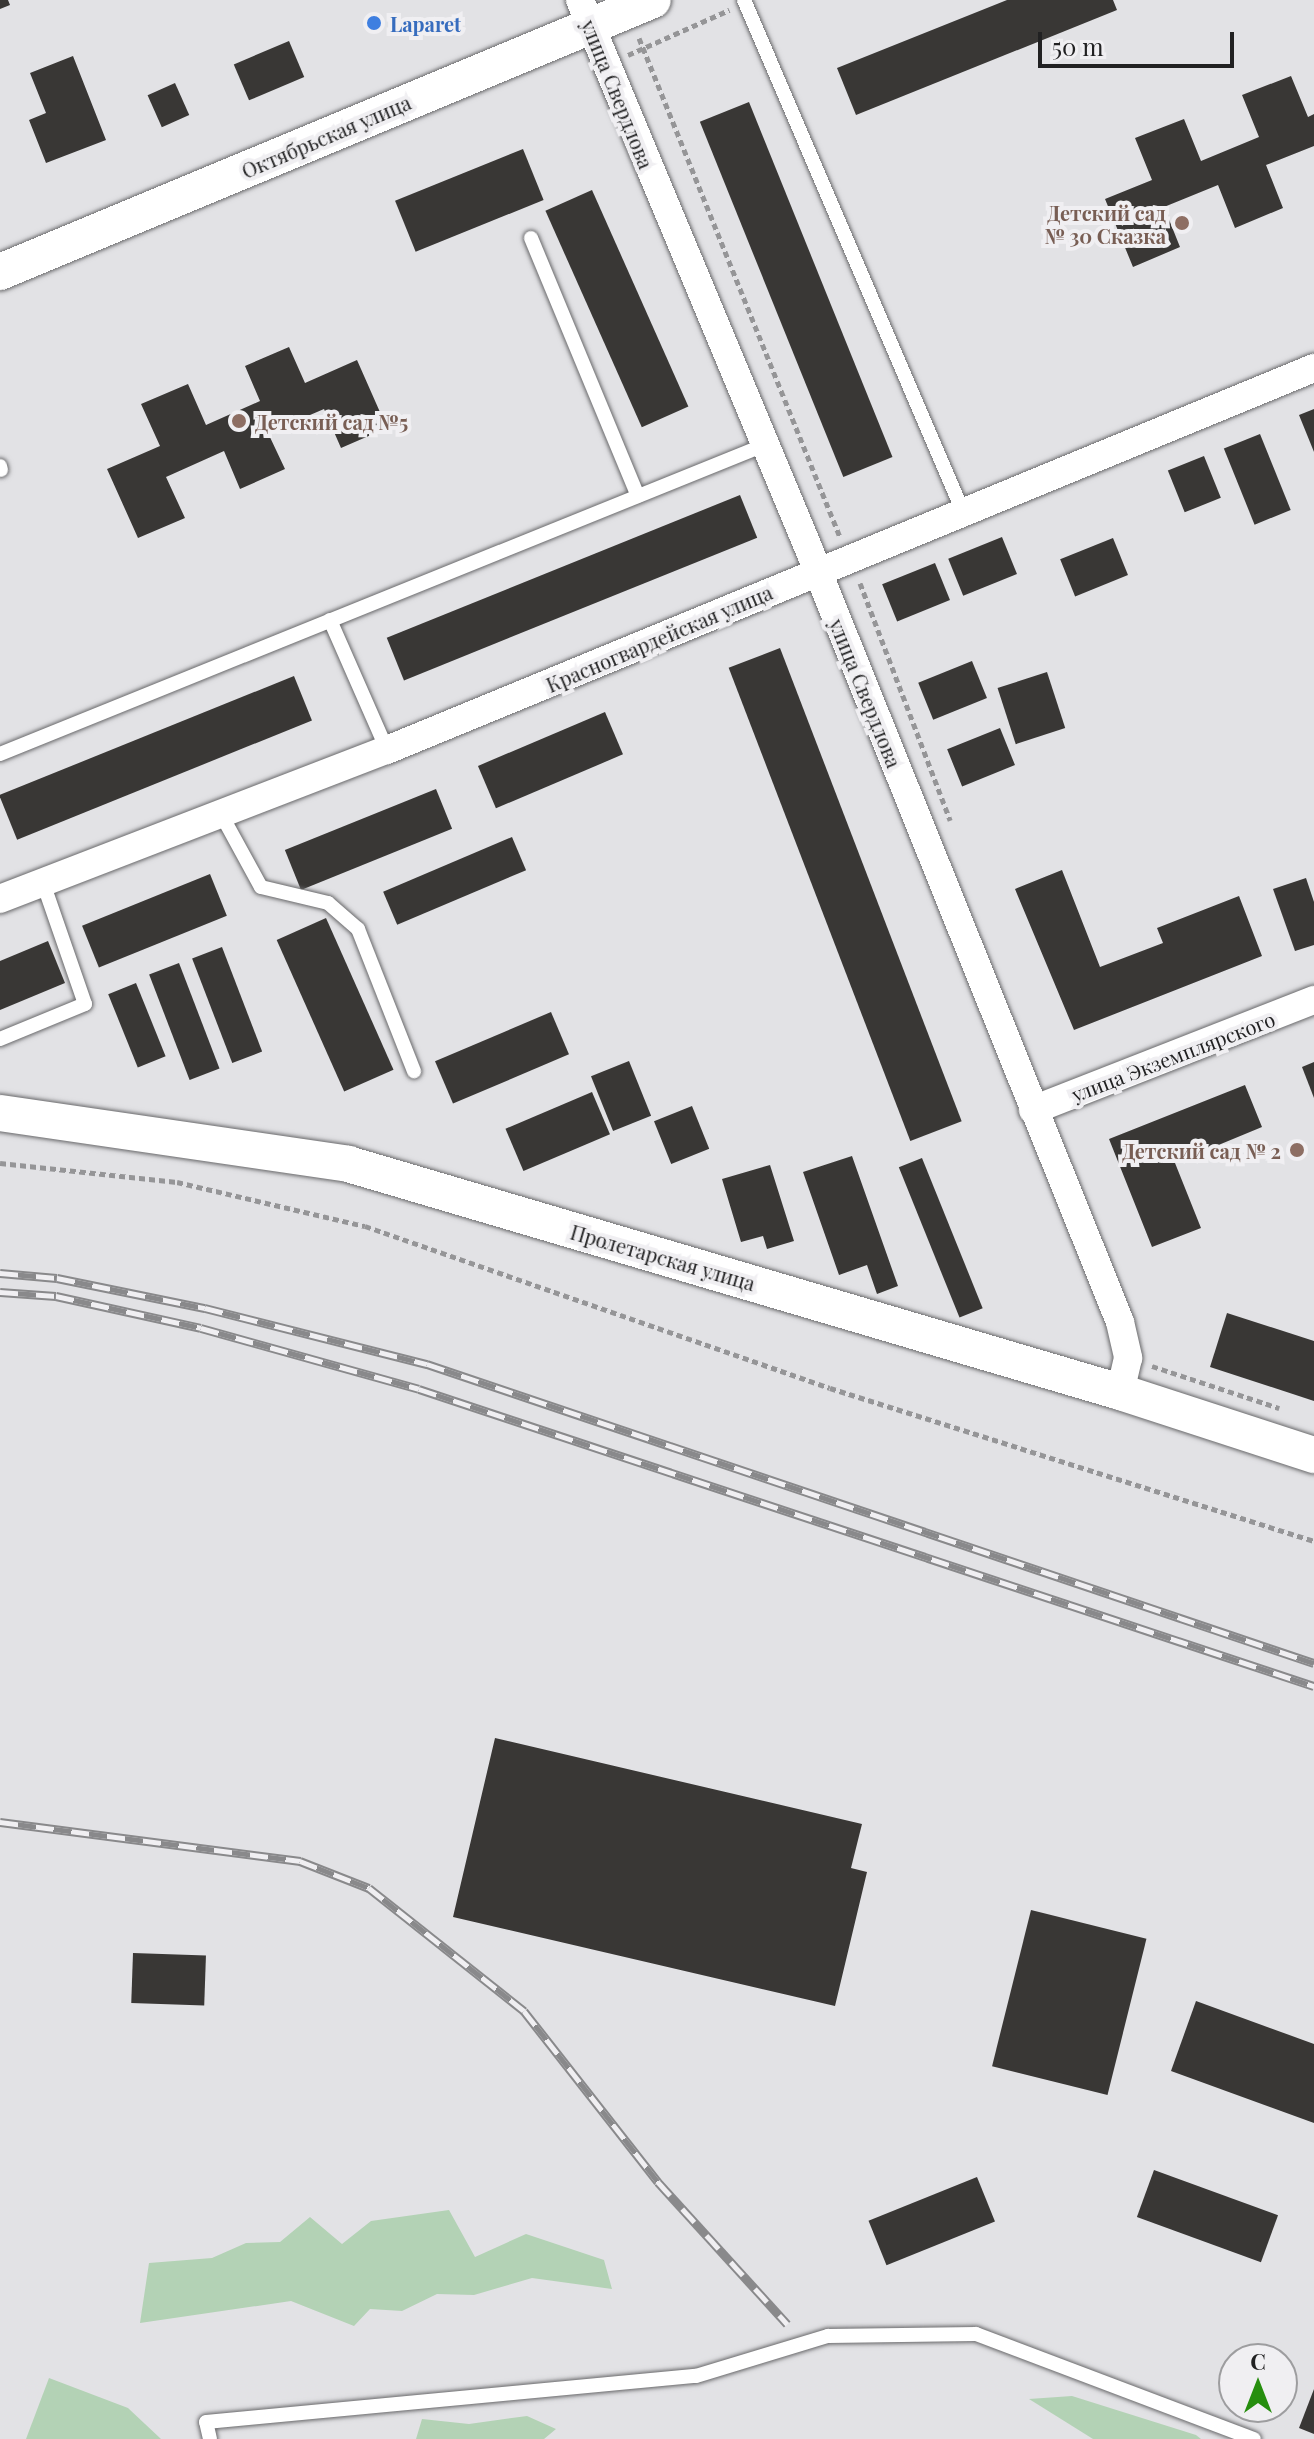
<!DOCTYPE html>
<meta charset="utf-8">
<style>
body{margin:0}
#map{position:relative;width:1314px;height:2439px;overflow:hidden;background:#e2e2e5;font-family:"Playfair Display",serif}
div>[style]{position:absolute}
.green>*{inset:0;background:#b3d2b5}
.building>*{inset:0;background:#393735;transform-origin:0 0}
.path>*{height:5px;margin-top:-2.5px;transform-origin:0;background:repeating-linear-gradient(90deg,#959597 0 6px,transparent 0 10px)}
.roads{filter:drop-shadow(0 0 2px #69696b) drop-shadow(0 0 2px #69696b)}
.service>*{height:14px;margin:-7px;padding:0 7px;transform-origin:7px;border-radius:7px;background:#fff}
.minor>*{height:28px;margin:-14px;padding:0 14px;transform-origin:14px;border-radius:14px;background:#fff}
.tertiary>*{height:36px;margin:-18px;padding:0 18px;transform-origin:18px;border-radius:18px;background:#fff}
.rail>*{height:9px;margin-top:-4.5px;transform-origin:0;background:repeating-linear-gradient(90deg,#f0eff2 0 18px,#89898b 0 36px);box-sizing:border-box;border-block:2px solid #89898b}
.dots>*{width:22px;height:22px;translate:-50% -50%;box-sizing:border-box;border:4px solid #f0eff2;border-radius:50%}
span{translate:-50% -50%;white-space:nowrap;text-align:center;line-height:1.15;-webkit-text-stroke:8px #f0eff2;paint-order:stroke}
.shop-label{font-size:20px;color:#366cbe;font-weight:700}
.left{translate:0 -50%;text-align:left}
.street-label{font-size:20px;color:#212122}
.education-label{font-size:20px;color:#785e54;font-weight:700}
.right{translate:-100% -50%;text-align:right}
.north{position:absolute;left:1218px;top:2343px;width:80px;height:80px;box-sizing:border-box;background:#f0eff2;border:2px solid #9d9d9f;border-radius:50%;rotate:0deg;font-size:22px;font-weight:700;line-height:32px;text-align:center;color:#212122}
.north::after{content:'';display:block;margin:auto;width:28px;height:36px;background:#268e0e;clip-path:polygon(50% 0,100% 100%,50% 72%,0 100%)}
.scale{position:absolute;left:1038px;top:32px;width:196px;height:36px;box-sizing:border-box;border:4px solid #212122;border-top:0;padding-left:10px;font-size:24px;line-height:28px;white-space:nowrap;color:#212122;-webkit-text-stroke:6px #f0eff2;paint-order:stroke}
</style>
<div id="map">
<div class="green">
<div style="clip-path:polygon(449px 2210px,475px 2257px,526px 2234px,604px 2260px,612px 2289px,532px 2278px,474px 2295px,437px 2294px,402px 2311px,370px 2309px,354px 2326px,291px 2301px,140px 2323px,149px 2263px,212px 2258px,246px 2243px,280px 2242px,310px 2217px,342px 2244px,371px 2221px)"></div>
<div style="clip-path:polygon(49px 2378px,128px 2408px,161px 2439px,26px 2439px)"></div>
<div style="clip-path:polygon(1072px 2396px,1196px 2435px,1201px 2439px,1093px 2439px,1029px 2399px)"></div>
<div style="clip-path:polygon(527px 2416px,556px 2429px,544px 2439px,416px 2439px,422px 2419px,469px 2424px)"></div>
</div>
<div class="building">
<div style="clip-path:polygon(0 0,8px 0,10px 5px,0 9px)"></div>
<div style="clip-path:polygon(1007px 0,1113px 0,1117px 10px,856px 115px,837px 68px)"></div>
<div style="left:289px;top:41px;width:39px;height:60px;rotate:67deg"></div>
<div style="clip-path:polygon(73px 56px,106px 140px,46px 163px,29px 120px,46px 113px,30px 73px)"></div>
<div style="clip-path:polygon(1291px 76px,1308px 117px,1314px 114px,1314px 146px,1266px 165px,1283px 208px,1235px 228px,1218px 185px,1164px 207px,1180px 247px,1133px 267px,1105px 199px,1152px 180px,1135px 138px,1184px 119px,1201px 161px,1259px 137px,1242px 95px)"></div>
<div style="left:175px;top:83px;width:35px;height:30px;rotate:66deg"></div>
<div style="left:749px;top:102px;width:383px;height:53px;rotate:68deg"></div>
<div style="left:523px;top:149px;width:55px;height:138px;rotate:68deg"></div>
<div style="left:592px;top:190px;width:237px;height:51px;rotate:66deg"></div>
<div style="clip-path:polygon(289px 347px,305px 383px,357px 360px,387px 428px,341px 448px,324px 409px,268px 433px,285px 469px,240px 489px,224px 451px,166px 477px,185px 518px,138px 538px,107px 469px,160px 446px,141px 404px,188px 384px,206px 425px,260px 401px,245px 366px)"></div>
<div style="clip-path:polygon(1314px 409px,1314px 452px,1299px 415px)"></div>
<div style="left:1260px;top:434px;width:82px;height:39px;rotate:68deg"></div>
<div style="left:1204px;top:456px;width:45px;height:39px;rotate:68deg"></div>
<div style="left:740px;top:495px;width:46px;height:381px;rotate:68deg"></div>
<div style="left:1002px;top:537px;width:40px;height:58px;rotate:68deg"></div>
<div style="left:1113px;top:538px;width:40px;height:57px;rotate:68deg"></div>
<div style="left:935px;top:563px;width:40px;height:57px;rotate:68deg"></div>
<div style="left:780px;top:648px;width:507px;height:55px;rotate:69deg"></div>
<div style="left:972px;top:661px;width:40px;height:58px;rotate:68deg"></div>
<div style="left:1047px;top:672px;width:59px;height:52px;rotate:72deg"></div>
<div style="left:294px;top:676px;width:48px;height:318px;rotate:68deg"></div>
<div style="left:605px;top:712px;width:46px;height:138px;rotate:67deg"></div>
<div style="left:1000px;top:728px;width:40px;height:57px;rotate:68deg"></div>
<div style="left:436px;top:789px;width:43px;height:163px;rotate:68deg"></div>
<div style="left:512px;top:837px;width:36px;height:140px;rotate:67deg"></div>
<div style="clip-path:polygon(1062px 870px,1100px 967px,1163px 943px,1157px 928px,1239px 896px,1262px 956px,1074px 1030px,1015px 889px)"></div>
<div style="left:210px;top:874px;width:45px;height:138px;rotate:68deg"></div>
<div style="clip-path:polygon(1306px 878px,1314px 902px,1314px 945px,1295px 951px,1273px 889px)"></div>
<div style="left:326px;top:918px;width:166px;height:54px;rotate:66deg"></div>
<div style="clip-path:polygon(48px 941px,65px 983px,0 1010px,0 961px)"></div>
<div style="left:222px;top:947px;width:112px;height:32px;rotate:69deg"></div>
<div style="left:179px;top:963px;width:113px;height:32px;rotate:69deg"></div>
<div style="left:136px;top:983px;width:79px;height:30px;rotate:68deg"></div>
<div style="left:551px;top:1012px;width:46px;height:126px;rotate:67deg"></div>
<div style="left:629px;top:1061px;width:59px;height:41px;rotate:68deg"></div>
<div style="clip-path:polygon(1314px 1062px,1314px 1098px,1302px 1067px)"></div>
<div style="clip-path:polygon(1245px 1085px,1262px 1127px,1175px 1163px,1201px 1228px,1152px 1247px,1109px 1139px)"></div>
<div style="left:592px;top:1092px;width:46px;height:94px;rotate:67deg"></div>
<div style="left:692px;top:1106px;width:46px;height:41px;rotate:68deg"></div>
<div style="clip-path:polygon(852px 1156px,898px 1286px,877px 1294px,867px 1265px,839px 1275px,803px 1172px)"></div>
<div style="left:922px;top:1158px;width:162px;height:25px;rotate:68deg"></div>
<div style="clip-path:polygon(770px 1165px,794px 1241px,767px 1249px,763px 1236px,741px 1242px,722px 1179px)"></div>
<div style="clip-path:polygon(1227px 1313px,1314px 1341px,1314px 1401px,1210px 1367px)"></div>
<div style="clip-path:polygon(495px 1738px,862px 1824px,851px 1868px,867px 1872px,835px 2006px,453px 1917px)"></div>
<div style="left:1031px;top:1910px;width:119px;height:161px;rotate:14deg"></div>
<div style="left:133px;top:1953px;width:73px;height:50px;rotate:2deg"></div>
<div style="clip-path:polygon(1196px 2001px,1314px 2044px,1314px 2123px,1171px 2071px)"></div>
<div style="left:1154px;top:2170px;width:132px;height:50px;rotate:20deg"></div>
<div style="left:977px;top:2177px;width:48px;height:117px;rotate:68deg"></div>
<div style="clip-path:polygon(1314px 2389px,1314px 2434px,1299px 2428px)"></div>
</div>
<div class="path">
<div style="left:639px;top:38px;width:538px;rotate:68.06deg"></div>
<div style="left:628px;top:55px;width:111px;rotate:-24deg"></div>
<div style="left:860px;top:583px;width:254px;rotate:69.2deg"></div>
<div style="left:0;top:1163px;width:178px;rotate:6.1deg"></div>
<div style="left:177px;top:1182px;width:193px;rotate:13.2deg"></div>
<div style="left:365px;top:1226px;width:492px;rotate:19.2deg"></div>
<div style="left:830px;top:1388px;width:508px;rotate:17.54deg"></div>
<div style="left:1152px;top:1366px;width:134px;rotate:18.3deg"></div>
</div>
<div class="roads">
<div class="service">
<div style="left:744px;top:0;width:559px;rotate:66.83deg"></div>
<div style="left:531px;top:238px;width:279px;rotate:67.5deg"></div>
<div style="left:0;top:466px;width:4px;rotate:76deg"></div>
<div style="left:330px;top:620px;width:142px;rotate:66.3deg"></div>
<div style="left:0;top:754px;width:822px;rotate:-22.01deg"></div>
<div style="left:221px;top:814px;width:83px;rotate:61.3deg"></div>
<div style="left:261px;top:887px;width:69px;rotate:13.4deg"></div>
<div style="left:328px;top:903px;width:40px;rotate:41deg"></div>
<div style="left:358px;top:929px;width:153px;rotate:68.5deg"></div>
<div style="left:0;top:1039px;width:92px;rotate:-22.4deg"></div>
<div style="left:85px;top:1004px;width:128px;rotate:-109.1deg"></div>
<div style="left:210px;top:2439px;width:17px;rotate:-103deg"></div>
<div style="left:206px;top:2422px;width:492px;rotate:-5.4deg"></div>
<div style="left:696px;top:2376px;width:138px;rotate:-16.9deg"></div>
<div style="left:828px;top:2336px;width:148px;rotate:-0.8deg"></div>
<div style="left:976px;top:2334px;width:297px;rotate:20.7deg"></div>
</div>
<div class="minor">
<div style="left:580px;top:0;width:593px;rotate:67.37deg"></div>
<div style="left:808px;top:547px;width:835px;rotate:68.07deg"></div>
<div style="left:1120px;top:1322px;width:37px;rotate:77deg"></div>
<div style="left:1128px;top:1358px;width:35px;rotate:103deg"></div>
<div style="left:0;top:899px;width:415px;rotate:-21.1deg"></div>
<div style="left:387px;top:750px;width:1003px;rotate:-22.4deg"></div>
<div style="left:1033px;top:1110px;width:302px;rotate:-21.4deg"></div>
</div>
<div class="tertiary">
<div style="left:0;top:272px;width:707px;rotate:-22.61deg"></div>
<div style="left:0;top:1113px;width:352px;rotate:8.3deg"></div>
<div style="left:348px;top:1164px;width:805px;rotate:16.45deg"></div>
<div style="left:1120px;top:1392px;width:204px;rotate:18deg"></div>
</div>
</div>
<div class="rail">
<div style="left:0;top:1273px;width:57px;rotate:5deg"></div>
<div style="left:57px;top:1278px;width:151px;rotate:11.5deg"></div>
<div style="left:205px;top:1308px;width:229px;rotate:14.2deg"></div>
<div style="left:427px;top:1364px;width:936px;rotate:18.63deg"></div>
<div style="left:0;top:1292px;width:56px;rotate:4.1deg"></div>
<div style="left:56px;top:1296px;width:148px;rotate:12.4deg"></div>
<div style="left:201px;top:1328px;width:226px;rotate:15.6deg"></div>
<div style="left:419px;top:1389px;width:943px;rotate:18.36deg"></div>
<div style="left:0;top:1822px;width:303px;rotate:7.4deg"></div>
<div style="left:300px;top:1861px;width:74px;rotate:21.4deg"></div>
<div style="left:369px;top:1888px;width:198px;rotate:38.4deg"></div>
<div style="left:524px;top:2011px;width:217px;rotate:51.9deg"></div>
<div style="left:658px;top:2182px;width:192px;rotate:47.7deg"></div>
</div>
<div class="dots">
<div style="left:374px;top:23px;background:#3f7fe0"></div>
<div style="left:1182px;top:223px;background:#8d6e63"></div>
<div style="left:239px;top:421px;background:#8d6e63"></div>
<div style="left:1297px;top:1150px;background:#8d6e63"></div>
</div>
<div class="shop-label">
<span class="left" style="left:390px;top:23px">Laparet</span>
</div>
<div class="street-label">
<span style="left:618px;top:94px;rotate:68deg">улица Свердлова</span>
<span style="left:326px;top:136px;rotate:-23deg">Октябрьская улица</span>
<span style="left:659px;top:638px;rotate:-23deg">Красногвардейская улица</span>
<span style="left:866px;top:693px;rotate:68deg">улица Свердлова</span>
<span style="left:1173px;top:1056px;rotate:-21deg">улица Экземплярского</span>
<span style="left:663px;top:1257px;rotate:16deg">Пролетарская улица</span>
</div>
<div class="education-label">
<span class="right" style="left:1166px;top:224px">Детский сад<br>№ 30 Сказка</span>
<span class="left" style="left:255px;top:421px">Детский сад №5</span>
<span class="right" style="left:1281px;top:1150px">Детский сад № 2</span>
</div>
<div class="north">С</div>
<div class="scale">50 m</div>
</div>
